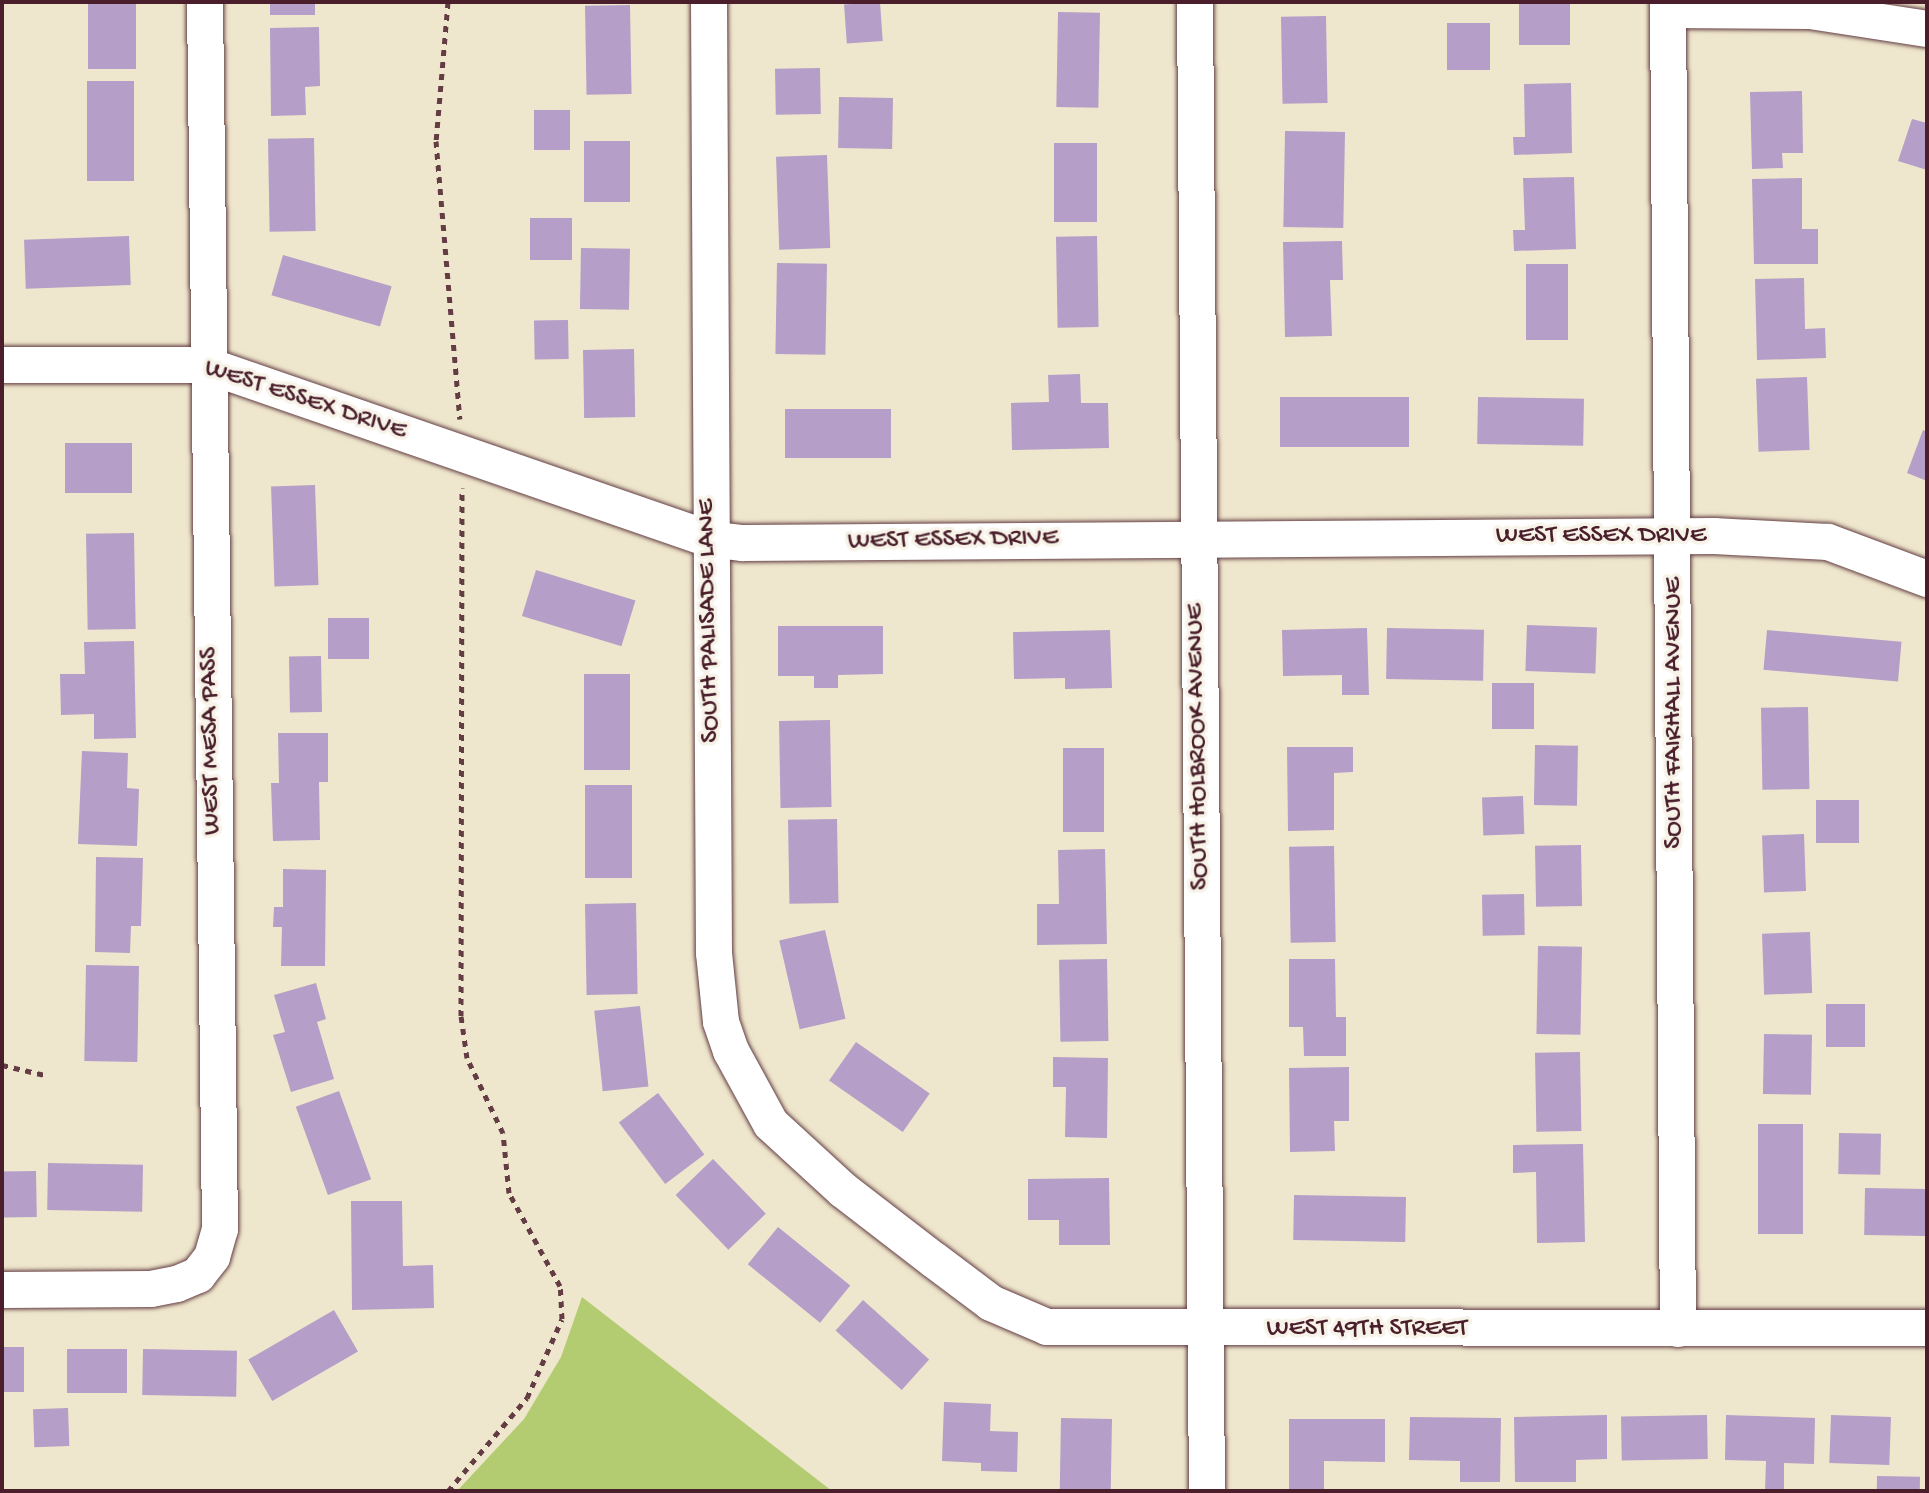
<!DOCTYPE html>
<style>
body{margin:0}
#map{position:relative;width:1929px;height:1493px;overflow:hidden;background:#efe7cd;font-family:"Gochi Hand",sans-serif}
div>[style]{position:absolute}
.green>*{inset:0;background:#b4cc71}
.building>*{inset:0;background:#b59ec7;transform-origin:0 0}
.path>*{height:5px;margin-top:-2.5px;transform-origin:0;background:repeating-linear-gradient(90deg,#633d43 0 6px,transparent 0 12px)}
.roads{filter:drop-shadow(0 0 2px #633d43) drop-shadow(0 0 2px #633d43)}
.street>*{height:36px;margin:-18px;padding:0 18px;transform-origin:18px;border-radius:18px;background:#fff}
span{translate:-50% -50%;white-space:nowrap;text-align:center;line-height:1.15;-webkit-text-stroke:7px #f7f3e8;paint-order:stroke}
.street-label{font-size:26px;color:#4a1f2b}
.frame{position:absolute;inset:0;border:4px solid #4a1f2b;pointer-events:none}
</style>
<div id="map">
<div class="green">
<div style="clip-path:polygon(582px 1297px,832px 1491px,457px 1491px,524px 1419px,561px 1357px)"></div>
</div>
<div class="building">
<div style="left:88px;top:2px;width:48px;height:67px"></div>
<div style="left:270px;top:2px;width:45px;height:13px"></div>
<div style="left:880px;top:2px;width:39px;height:36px;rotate:86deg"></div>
<div style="left:1519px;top:2px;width:51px;height:43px"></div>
<div style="left:630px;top:5px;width:89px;height:45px;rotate:89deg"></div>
<div style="left:1058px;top:12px;width:42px;height:95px;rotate:1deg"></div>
<div style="left:1326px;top:16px;width:87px;height:45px;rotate:89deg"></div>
<div style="left:1447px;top:23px;width:43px;height:47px"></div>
<div style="clip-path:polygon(319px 27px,320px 86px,305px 87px,306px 115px,271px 116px,270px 28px)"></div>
<div style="left:820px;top:68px;width:46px;height:45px;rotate:89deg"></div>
<div style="left:87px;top:81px;width:47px;height:100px"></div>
<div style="clip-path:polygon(1571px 83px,1572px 153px,1514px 155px,1513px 137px,1525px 137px,1524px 84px)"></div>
<div style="clip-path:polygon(1802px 91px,1803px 153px,1782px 153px,1783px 168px,1752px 169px,1750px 92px)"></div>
<div style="left:839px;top:97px;width:54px;height:51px;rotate:1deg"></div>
<div style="left:534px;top:110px;width:36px;height:40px"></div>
<div style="clip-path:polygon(1912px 119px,1927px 123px,1927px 170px,1898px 161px)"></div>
<div style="left:1285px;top:131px;width:60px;height:96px;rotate:1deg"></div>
<div style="left:314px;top:138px;width:93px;height:46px;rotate:89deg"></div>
<div style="left:584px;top:141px;width:46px;height:61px"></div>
<div style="left:1054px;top:143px;width:43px;height:79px"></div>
<div style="left:827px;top:155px;width:93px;height:51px;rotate:88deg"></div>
<div style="clip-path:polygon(1574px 177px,1576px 249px,1514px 251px,1513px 230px,1525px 230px,1523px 178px)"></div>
<div style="clip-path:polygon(1802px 178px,1802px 229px,1818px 229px,1818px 264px,1754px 264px,1752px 179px)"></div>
<div style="left:530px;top:218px;width:42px;height:42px"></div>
<div style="left:129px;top:236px;width:49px;height:105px;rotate:88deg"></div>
<div style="left:1097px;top:236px;width:91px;height:41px;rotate:89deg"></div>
<div style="clip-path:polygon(1342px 241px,1343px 280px,1330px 280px,1332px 336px,1285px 337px,1283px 242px)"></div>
<div style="left:581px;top:248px;width:49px;height:61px;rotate:1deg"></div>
<div style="left:283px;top:255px;width:113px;height:42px;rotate:16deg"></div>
<div style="left:777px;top:263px;width:50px;height:91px;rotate:1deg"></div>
<div style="left:1526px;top:264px;width:42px;height:76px"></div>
<div style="clip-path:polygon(1804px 278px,1805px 329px,1825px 328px,1826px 358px,1757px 360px,1755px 279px)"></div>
<div style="left:568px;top:320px;width:39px;height:34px;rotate:89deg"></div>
<div style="left:634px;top:349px;width:68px;height:51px;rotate:89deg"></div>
<div style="clip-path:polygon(1080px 374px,1081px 403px,1108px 403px,1109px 448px,1012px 450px,1011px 403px,1049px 402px,1048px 375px)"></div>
<div style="left:1807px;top:377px;width:73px;height:51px;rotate:88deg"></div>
<div style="left:1409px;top:397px;width:50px;height:129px;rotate:90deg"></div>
<div style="left:1478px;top:397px;width:106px;height:47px;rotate:1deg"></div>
<div style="left:785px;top:409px;width:106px;height:49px"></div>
<div style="clip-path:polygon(1923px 430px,1927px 432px,1927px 481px,1907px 473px)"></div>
<div style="left:132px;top:443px;width:50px;height:67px;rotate:90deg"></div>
<div style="left:315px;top:485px;width:100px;height:44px;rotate:88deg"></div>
<div style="left:134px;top:533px;width:96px;height:48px;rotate:89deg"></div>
<div style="left:536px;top:570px;width:104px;height:48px;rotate:17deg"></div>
<div style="left:369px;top:618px;width:41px;height:41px;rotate:90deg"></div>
<div style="left:1527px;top:625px;width:70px;height:46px;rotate:2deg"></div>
<div style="clip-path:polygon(778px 626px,883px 626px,883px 674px,838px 675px,838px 688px,814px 688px,814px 676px,778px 676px)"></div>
<div style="clip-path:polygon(1367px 628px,1369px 695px,1342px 695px,1342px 675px,1283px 676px,1282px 630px)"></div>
<div style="left:1387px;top:628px;width:97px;height:51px;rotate:1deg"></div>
<div style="clip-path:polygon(1110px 630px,1112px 688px,1065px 689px,1065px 678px,1014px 679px,1013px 632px)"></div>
<div style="left:1767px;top:630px;width:135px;height:40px;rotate:5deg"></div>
<div style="clip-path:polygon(134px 641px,136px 738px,94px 739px,94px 714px,61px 715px,60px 674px,85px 674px,84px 642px)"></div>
<div style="left:321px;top:656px;width:56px;height:32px;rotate:89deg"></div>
<div style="left:584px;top:674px;width:46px;height:96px"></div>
<div style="left:1492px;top:683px;width:42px;height:46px"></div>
<div style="left:1808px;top:707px;width:82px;height:47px;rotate:89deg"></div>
<div style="left:830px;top:720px;width:87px;height:51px;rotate:89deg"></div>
<div style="clip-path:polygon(278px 733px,328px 733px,328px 782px,319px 782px,320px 840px,273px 841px,271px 783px,279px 783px)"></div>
<div style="left:1535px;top:745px;width:43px;height:60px;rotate:1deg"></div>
<div style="clip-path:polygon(1287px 747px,1353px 747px,1353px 772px,1334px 773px,1334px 830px,1288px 831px)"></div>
<div style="left:1063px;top:748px;width:41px;height:84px"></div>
<div style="clip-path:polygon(82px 751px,128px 753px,127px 788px,139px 789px,137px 846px,78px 844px)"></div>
<div style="left:585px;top:785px;width:47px;height:93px"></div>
<div style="left:1523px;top:796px;width:38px;height:41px;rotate:88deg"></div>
<div style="left:1816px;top:800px;width:43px;height:43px"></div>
<div style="left:837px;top:819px;width:84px;height:49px;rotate:89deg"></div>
<div style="left:1804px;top:834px;width:57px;height:42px;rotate:88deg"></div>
<div style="left:1581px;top:845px;width:61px;height:46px;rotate:89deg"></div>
<div style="left:1334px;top:846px;width:96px;height:45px;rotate:89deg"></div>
<div style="clip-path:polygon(1105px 849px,1107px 944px,1037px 945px,1037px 904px,1059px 904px,1058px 850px)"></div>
<div style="clip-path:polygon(96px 857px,143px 858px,141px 926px,131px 926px,130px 953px,95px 952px)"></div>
<div style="clip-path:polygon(283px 869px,326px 870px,325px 966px,281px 966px,282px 927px,273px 927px,274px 907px,283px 907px)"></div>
<div style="left:1524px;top:894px;width:41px;height:42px;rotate:89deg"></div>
<div style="left:636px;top:903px;width:91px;height:51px;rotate:89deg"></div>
<div style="left:825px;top:930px;width:91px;height:47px;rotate:77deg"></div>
<div style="left:1810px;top:932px;width:61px;height:48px;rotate:88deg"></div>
<div style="left:1538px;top:946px;width:44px;height:88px;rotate:1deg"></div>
<div style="left:1107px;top:959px;width:82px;height:48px;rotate:89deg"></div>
<div style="clip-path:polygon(1289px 959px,1335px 959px,1336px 1017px,1346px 1017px,1346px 1056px,1304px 1056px,1303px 1027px,1289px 1027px)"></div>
<div style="left:86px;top:965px;width:53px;height:96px;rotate:1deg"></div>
<div style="clip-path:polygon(316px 983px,326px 1019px,317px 1022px,334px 1079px,291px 1092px,273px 1035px,285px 1032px,274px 995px)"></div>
<div style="left:1826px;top:1004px;width:39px;height:43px"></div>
<div style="left:640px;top:1006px;width:81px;height:46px;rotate:84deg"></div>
<div style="left:1764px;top:1034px;width:48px;height:60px;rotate:1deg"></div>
<div style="left:856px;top:1042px;width:90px;height:47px;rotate:35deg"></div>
<div style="left:1580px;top:1052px;width:79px;height:45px;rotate:89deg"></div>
<div style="clip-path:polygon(1053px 1057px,1108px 1058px,1107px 1138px,1065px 1137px,1066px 1087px,1053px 1087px)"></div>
<div style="clip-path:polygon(1349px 1067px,1349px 1121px,1334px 1121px,1335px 1151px,1290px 1152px,1289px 1068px)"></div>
<div style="left:339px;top:1091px;width:94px;height:46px;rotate:70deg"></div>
<div style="left:658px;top:1093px;width:77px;height:49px;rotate:53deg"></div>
<div style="left:1758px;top:1124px;width:45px;height:110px"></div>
<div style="left:1839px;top:1133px;width:42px;height:41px;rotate:1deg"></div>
<div style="clip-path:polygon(1583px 1144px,1585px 1242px,1537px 1243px,1536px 1172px,1513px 1173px,1513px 1145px)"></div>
<div style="left:713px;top:1159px;width:76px;height:52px;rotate:46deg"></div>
<div style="left:48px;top:1163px;width:95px;height:47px;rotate:1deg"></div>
<div style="left:36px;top:1171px;width:46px;height:34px;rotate:89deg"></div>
<div style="clip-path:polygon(1109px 1178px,1110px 1245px,1059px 1245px,1059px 1220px,1028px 1220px,1028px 1179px)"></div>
<div style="left:1865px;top:1188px;width:62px;height:47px;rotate:1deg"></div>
<div style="left:1294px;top:1195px;width:112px;height:45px;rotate:1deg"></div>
<div style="clip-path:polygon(351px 1201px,402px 1201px,403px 1266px,433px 1265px,434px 1308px,352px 1310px)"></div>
<div style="left:778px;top:1227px;width:93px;height:48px;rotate:39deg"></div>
<div style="left:863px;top:1300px;width:89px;height:41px;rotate:42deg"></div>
<div style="left:334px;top:1310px;width:48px;height:99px;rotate:60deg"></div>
<div style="left:2px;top:1347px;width:22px;height:45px"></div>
<div style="left:67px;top:1349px;width:60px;height:44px"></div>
<div style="left:143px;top:1349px;width:94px;height:46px;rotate:1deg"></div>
<div style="clip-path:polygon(944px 1402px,991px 1404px,990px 1431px,1018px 1432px,1017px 1472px,981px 1471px,981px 1463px,942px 1461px)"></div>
<div style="left:68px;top:1408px;width:38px;height:35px;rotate:88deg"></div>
<div style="clip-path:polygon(1607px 1415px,1607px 1459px,1576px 1460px,1576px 1482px,1515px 1482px,1514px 1417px)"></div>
<div style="left:1707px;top:1415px;width:44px;height:86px;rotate:89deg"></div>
<div style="clip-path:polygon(1726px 1415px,1815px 1418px,1814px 1464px,1784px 1463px,1784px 1491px,1765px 1491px,1766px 1461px,1725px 1460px)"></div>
<div style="left:1831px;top:1415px;width:60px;height:48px;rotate:2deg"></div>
<div style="clip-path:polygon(1410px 1417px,1501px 1418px,1500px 1482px,1460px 1482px,1460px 1461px,1409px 1460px)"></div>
<div style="left:1061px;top:1418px;width:51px;height:71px;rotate:1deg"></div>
<div style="clip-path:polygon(1289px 1419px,1385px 1419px,1385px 1462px,1324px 1461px,1324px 1491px,1289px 1491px)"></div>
<div style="left:1877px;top:1476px;width:43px;height:15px;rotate:1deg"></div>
</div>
<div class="path">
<div style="left:448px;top:2px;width:140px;rotate:94.9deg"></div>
<div style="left:436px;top:141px;width:279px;rotate:85.1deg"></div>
<div style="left:2px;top:1065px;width:44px;rotate:13.1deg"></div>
<div style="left:448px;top:1491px;width:122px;rotate:-49.7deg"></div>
<div style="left:527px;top:1398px;width:86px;rotate:-66.1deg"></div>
<div style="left:562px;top:1319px;width:33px;rotate:-93deg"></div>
<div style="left:560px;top:1286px;width:106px;rotate:-118.7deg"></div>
<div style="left:509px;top:1193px;width:60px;rotate:-95.7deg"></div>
<div style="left:503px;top:1133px;width:83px;rotate:-115.6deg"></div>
<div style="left:467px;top:1058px;width:42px;rotate:-98.1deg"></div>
<div style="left:461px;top:1016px;width:528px;rotate:-89.89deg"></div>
</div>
<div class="roads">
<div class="street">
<div style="left:709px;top:2px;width:951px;rotate:89.7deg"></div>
<div style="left:714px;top:953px;width:69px;rotate:84.2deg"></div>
<div style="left:721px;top:1022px;width:31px;rotate:71deg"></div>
<div style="left:731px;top:1051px;width:83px;rotate:61.3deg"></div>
<div style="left:771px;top:1124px;width:98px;rotate:42.5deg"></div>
<div style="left:843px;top:1190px;width:115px;rotate:37.6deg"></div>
<div style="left:934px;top:1260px;width:71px;rotate:37deg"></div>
<div style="left:991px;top:1303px;width:61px;rotate:23.2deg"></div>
<div style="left:1047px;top:1327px;width:880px;rotate:0.07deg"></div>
<div style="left:1195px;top:2px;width:1489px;rotate:89.54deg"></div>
<div style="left:1668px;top:2px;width:1327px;rotate:89.57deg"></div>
<div style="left:1668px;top:10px;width:142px;rotate:0.4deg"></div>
<div style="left:1810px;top:11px;width:118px;rotate:8.7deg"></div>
<div style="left:2px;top:365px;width:204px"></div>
<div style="left:206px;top:365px;width:532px;rotate:19.08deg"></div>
<div style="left:709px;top:539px;width:34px;rotate:7deg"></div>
<div style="left:743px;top:543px;width:971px;rotate:-0.41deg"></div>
<div style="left:1714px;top:536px;width:114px;rotate:3deg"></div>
<div style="left:1828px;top:542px;width:106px;rotate:20.5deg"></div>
<div style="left:2px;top:1290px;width:149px;rotate:-0.4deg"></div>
<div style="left:151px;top:1289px;width:26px;rotate:-11deg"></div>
<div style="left:177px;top:1284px;width:23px;rotate:-23deg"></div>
<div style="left:198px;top:1275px;width:23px;rotate:-52deg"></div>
<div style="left:212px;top:1257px;width:29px;rotate:-74deg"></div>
<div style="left:220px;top:1229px;width:1227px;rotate:-90.7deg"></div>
</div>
</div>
<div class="street-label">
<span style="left:305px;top:401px;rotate:18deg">WEST ESSEX DRIVE</span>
<span style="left:1601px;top:537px">WEST ESSEX DRIVE</span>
<span style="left:953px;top:541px;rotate:-1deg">WEST ESSEX DRIVE</span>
<span style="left:710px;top:621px;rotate:-91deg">SOUTH PALISADE LANE</span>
<span style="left:1675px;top:713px;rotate:-90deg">SOUTH FAIRHALL AVENUE</span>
<span style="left:212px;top:741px;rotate:-91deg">WEST MESA PASS</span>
<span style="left:1199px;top:747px;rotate:-91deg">SOUTH HOLBROOK AVENUE</span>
<span style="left:1367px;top:1330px">WEST 49TH STREET</span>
</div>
<div class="frame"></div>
</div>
